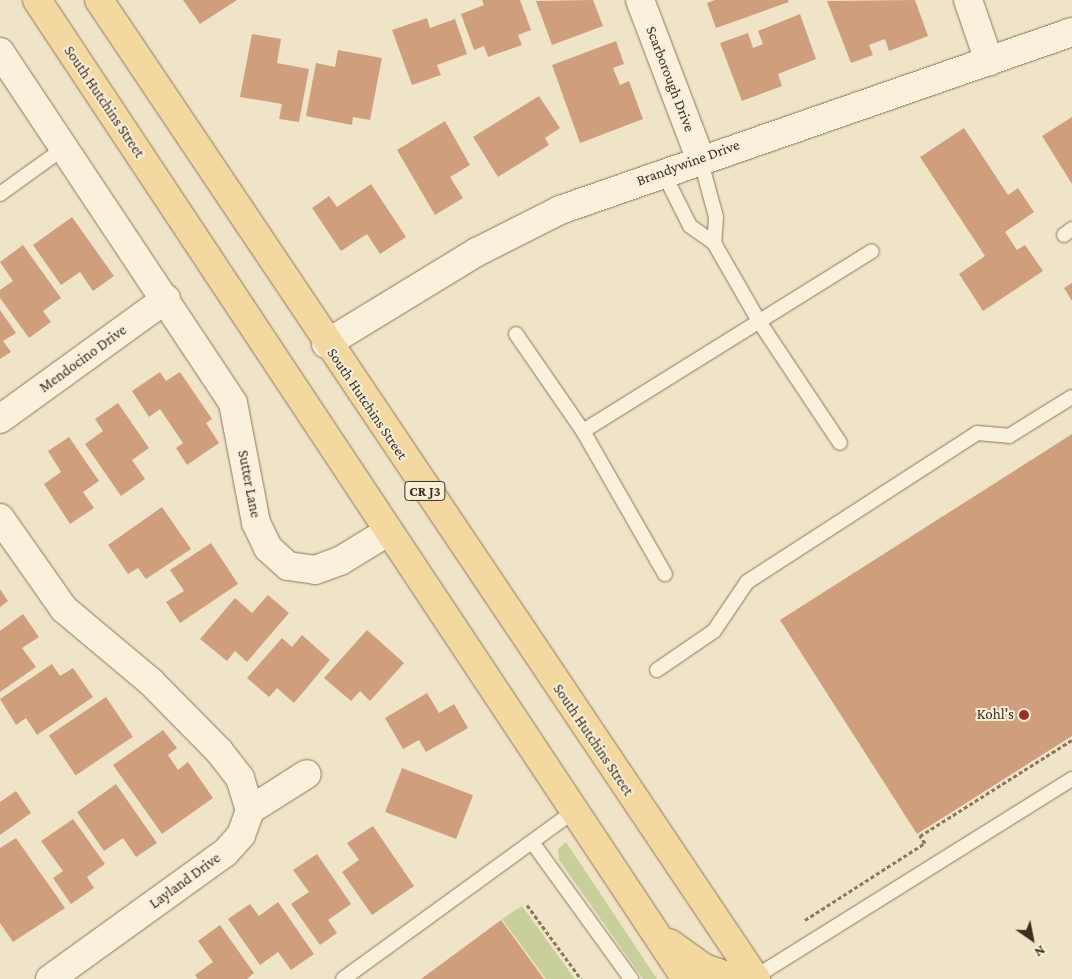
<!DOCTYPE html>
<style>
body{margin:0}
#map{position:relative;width:1072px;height:979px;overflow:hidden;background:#f0e4c8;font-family:"Crimson Pro",serif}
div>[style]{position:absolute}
.green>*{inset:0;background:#c9cf9b}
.building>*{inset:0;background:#cf9f7d;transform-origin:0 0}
.path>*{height:3px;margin-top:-1.5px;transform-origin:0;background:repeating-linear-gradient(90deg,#8d765c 0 4px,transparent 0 6.5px)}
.roads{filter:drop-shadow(0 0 1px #8d765c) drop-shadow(0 0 1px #8d765c)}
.service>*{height:14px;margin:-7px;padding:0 7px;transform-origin:7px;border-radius:7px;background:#faf1dc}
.minor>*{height:28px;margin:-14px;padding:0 14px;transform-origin:14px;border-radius:14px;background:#faf1dc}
.primary>*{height:28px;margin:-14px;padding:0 14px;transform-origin:14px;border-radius:14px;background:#f3d9a0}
.dots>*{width:14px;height:14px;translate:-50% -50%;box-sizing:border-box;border:2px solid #f7eed8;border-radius:50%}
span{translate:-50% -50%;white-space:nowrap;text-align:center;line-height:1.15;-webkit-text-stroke:4px #f7eed8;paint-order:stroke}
.shield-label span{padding:1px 4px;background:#f7eed8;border:1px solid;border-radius:4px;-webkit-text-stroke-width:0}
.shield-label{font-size:14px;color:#3d2e20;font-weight:700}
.street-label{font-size:15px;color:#3d2e20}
.poi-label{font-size:15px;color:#3d2e20}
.right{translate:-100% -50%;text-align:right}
.north{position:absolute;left:1007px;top:914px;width:50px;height:50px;-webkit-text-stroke:4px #f7eed8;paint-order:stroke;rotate:147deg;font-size:14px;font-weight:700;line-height:20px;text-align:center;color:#3d2e20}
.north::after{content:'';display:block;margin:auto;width:18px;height:22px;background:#3d2e20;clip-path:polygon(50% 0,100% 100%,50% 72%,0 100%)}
</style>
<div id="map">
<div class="green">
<div style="clip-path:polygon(566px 842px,657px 979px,643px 979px,559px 860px,558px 849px)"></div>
<div style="clip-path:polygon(522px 906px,575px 979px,546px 979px,502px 919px)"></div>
</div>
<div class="building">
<div style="clip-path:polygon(183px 0,237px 0,200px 24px)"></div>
<div style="clip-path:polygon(482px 0,520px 0,531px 30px,518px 35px,522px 45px,488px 57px,484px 46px,474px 50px,461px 14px,484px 5px)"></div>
<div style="clip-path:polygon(593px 0,603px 26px,552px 45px,536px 1px)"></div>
<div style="clip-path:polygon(715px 0,788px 0,789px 2px,716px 28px,707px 3px)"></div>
<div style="clip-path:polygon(915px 0,928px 36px,889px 51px,885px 39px,869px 45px,873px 55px,851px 63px,827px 1px)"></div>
<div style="clip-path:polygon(800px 14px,816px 59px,778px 74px,782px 86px,742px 101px,720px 43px,748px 33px,753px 48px,763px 44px,758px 31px)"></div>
<div style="clip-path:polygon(427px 18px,430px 28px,455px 19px,467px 54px,437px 65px,441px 75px,412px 85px,392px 30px)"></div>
<div style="clip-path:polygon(252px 34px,281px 39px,277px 63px,309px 69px,299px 122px,279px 119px,282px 104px,240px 97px)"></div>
<div style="clip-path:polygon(616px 41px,624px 64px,613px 68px,620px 85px,629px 81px,643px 119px,580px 143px,552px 65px)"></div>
<div style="clip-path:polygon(338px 50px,382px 58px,370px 120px,353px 117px,352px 125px,306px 116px,316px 63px,335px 67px)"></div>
<div style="clip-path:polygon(539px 96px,560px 128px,545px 138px,549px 145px,498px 177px,473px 137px)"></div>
<div style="clip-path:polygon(1072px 117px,1072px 184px,1042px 136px)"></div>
<div style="clip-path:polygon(445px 121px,470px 165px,450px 177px,463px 198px,435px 215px,397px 150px)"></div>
<div style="clip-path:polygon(964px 128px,1008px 195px,1018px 188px,1034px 212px,1005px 232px,1017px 250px,1025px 245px,1043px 271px,983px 311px,959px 274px,985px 256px,920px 157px)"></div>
<div style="clip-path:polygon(371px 184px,406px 237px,380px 254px,367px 234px,341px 251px,312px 208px,329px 196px,337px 207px)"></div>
<div style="clip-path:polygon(72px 217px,114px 276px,93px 291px,80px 272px,61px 285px,33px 245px)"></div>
<div style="clip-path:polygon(23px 245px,61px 298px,43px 311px,51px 322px,29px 338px,0 298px,0 290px,13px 281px,0 262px)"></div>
<div style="clip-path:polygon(1072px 283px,1072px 301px,1064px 288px)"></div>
<div style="clip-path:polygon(0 310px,16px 333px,3px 341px,11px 352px,0 359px)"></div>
<div style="clip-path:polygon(160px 372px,166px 381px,180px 372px,212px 419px,206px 423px,219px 443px,187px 465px,176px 448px,183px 443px,160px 409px,149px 417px,132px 391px)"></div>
<div style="clip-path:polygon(118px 403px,149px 448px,132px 460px,145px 479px,121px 496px,85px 444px,103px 431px,95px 419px)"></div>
<div style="clip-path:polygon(1072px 434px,1072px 736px,917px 834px,780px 620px)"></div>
<div style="clip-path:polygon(69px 437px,99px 481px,83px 492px,94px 508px,70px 524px,44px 484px,61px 472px,48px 451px)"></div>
<div style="clip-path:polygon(162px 507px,191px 549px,146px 579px,138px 568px,128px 574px,108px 545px)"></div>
<div style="clip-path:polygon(211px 543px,238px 584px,180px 623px,166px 602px,184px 591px,170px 570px)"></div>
<div style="clip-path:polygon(0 589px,8px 601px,0 607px)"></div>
<div style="clip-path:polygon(268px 595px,289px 613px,247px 662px,235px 651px,227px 661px,200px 639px,235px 598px,252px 613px)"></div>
<div style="clip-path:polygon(23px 614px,39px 637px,22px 648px,36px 667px,0 692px,0 631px)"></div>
<div style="clip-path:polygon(367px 630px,404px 663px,370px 701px,360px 691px,351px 701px,324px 678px)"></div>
<div style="clip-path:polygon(302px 635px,330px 660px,294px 703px,277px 688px,269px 697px,247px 678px,282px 638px,292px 647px)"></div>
<div style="clip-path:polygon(52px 664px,60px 676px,73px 668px,93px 697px,37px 735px,26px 718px,16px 725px,0 699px)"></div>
<div style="clip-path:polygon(427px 693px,439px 713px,454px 704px,468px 728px,426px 752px,419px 740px,403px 749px,385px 718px)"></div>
<div style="left:106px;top:697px;width:48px;height:69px;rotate:56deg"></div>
<div style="clip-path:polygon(163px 730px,177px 748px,168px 755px,178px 770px,188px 762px,213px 798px,162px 834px,113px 765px)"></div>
<div style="left:402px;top:768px;width:76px;height:47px;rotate:21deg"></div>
<div style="clip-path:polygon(116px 784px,157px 843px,136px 857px,123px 838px,104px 851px,77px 812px)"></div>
<div style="clip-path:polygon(16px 791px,31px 813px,0 835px,0 802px)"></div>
<div style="clip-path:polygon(73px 819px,105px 864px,87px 877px,94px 888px,71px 904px,53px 878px,63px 871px,41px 841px)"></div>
<div style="clip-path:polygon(373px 826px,414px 886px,372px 915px,342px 872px,359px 860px,347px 843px)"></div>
<div style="clip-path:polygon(16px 838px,65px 908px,13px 942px,0 923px,0 848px)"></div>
<div style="clip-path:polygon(317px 854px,351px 904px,328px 920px,337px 933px,320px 945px,291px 904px,309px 892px,293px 870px)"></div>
<div style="clip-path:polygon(278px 902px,314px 954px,291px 970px,278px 952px,260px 965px,228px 919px,250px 904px,259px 916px)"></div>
<div style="clip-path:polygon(501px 920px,544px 979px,421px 979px)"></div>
<div style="clip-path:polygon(220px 925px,254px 973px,247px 979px,198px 979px,195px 975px,213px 962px,198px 941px)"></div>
</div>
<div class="path">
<div style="left:527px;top:905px;width:92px;rotate:53.9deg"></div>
<div style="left:805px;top:920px;width:143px;rotate:-32.7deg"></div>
<div style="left:925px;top:843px;width:9px;rotate:-126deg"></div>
<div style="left:920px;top:836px;width:180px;rotate:-32.3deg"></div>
</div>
<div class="roads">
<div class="service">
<div style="left:700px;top:158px;width:61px;rotate:74.8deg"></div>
<div style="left:716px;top:217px;width:26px;rotate:94deg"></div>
<div style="left:663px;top:172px;width:60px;rotate:63.4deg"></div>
<div style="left:690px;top:226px;width:29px;rotate:35deg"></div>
<div style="left:714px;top:243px;width:92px;rotate:60.1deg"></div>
<div style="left:760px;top:323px;width:144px;rotate:56.3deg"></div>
<div style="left:0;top:194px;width:79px;rotate:-35.7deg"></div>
<div style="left:1064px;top:235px;width:10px;rotate:-37deg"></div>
<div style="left:516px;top:334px;width:118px;rotate:55.4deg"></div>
<div style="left:583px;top:431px;width:165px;rotate:60.2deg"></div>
<div style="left:583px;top:431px;width:340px;rotate:-31.9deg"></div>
<div style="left:657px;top:670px;width:69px;rotate:-34.4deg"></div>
<div style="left:714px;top:631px;width:59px;rotate:-56deg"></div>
<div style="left:747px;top:582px;width:274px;rotate:-32.9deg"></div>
<div style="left:977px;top:433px;width:32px;rotate:5deg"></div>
<div style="left:1009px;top:436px;width:74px;rotate:-31.8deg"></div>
<div style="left:532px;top:842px;width:169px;rotate:54.1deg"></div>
<div style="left:755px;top:977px;width:374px;rotate:-32deg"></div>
<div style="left:343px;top:979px;width:286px;rotate:-36deg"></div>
</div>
<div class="minor">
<div style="left:640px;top:0;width:169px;rotate:69.2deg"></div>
<div style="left:968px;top:0;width:65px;rotate:71deg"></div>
<div style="left:0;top:52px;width:421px;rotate:56.4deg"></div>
<div style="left:233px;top:403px;width:122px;rotate:79.1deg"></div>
<div style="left:256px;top:523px;width:28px;rotate:64deg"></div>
<div style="left:268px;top:548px;width:27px;rotate:42deg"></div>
<div style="left:288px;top:566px;width:27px;rotate:8deg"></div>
<div style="left:315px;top:570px;width:27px;rotate:-20deg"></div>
<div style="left:340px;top:561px;width:57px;rotate:-31.5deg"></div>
<div style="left:326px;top:344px;width:177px;rotate:-31.4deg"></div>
<div style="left:477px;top:252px;width:93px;rotate:-26.8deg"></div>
<div style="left:560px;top:210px;width:542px;rotate:-19.17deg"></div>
<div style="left:0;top:419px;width:205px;rotate:-35.9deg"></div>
<div style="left:0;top:518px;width:111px;rotate:54.9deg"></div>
<div style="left:64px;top:609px;width:114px;rotate:40deg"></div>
<div style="left:151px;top:682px;width:97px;rotate:45.4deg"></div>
<div style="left:219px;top:751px;width:34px;rotate:52deg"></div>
<div style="left:240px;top:778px;width:34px;rotate:73deg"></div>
<div style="left:50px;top:979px;width:216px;rotate:-35.8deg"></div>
<div style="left:225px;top:853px;width:24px;rotate:-48deg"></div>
<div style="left:241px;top:835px;width:27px;rotate:-70deg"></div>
<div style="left:250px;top:810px;width:67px;rotate:-32.3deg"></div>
</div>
<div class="primary">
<div style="left:37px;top:0;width:1175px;rotate:56.46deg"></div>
<div style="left:99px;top:0;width:1179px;rotate:56.13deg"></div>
<div style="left:669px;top:943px;width:43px;rotate:35.5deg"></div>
<div style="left:704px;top:968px;width:31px;rotate:19deg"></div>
<div style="left:733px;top:978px;width:22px;rotate:-3deg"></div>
</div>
</div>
<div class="dots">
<div style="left:1024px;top:715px;background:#9e2a2b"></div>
</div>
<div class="shield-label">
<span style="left:425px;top:491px">CR J3</span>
</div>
<div class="street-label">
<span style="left:670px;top:79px;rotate:69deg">Scarborough Drive</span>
<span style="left:104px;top:102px;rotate:56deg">South Hutchins Street</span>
<span style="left:688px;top:163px;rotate:-20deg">Brandywine Drive</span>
<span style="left:83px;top:359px;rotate:-36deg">Mendocino Drive</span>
<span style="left:367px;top:404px;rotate:56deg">South Hutchins Street</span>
<span style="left:249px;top:484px;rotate:79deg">Sutter Lane</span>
<span style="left:593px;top:740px;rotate:56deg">South Hutchins Street</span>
<span style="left:185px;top:881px;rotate:-36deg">Layland Drive</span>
</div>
<div class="poi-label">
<span class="right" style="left:1014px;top:715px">Kohl's</span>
</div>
<div class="north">N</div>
</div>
